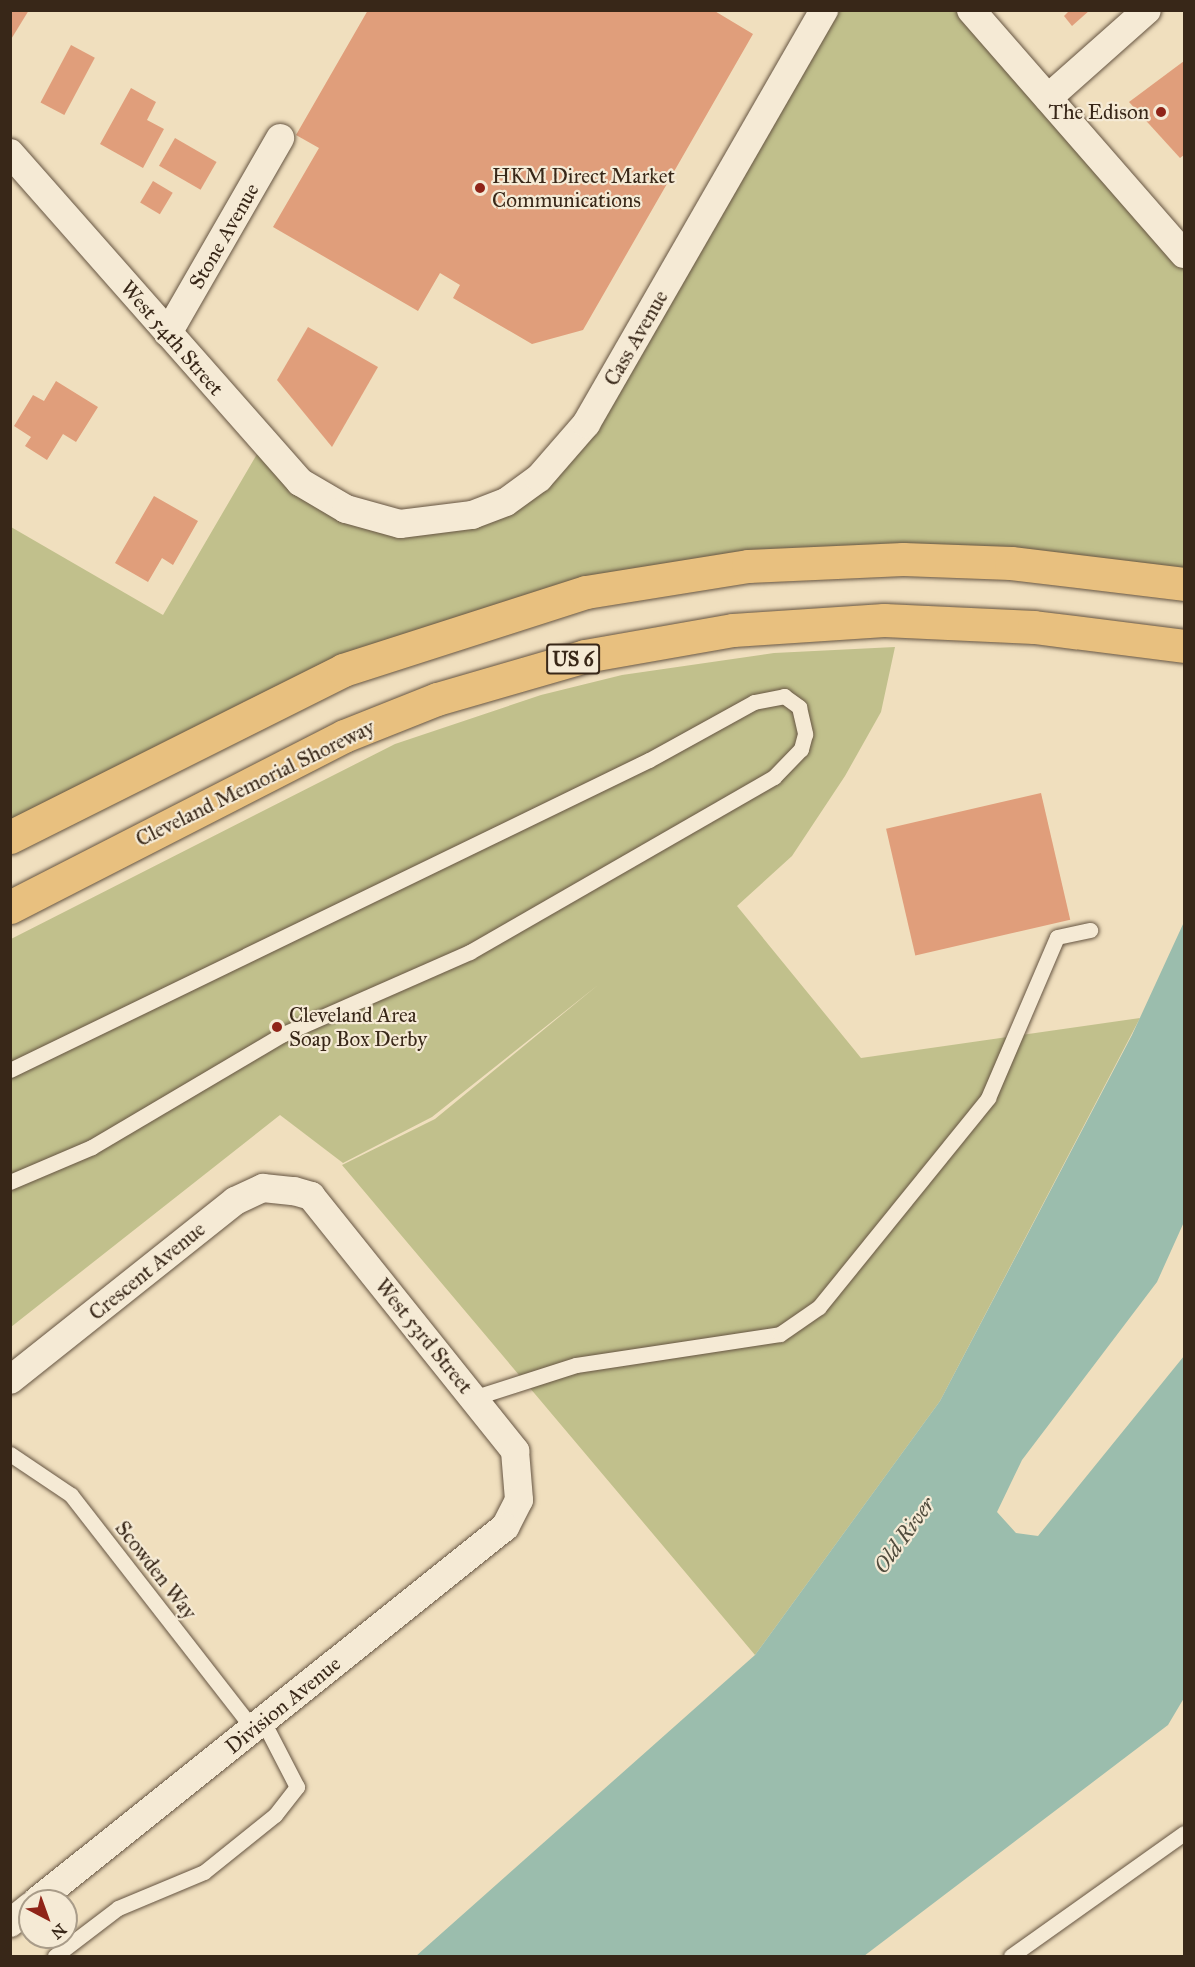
<!DOCTYPE html>
<style>
body{margin:0}
#map{position:relative;width:1195px;height:1967px;overflow:hidden;background:#f0dfbe;font-family:"IM FELL Great Primer",serif}
div>[style]{position:absolute}
.green>*{inset:0;background:#c1c08c}
.water>*{inset:0;background:#9bbdad}
.building>*{inset:0;background:#e09e7b;transform-origin:0 0}
.roads{filter:drop-shadow(0 0 2px #665542) drop-shadow(0 0 2px #665542)}
.service>*{height:15px;margin:-7.5px;padding:0 7.5px;transform-origin:7.5px;border-radius:7.5px;background:#f5ead5}
.minor>*{height:28px;margin:-14px;padding:0 14px;transform-origin:14px;border-radius:14px;background:#f5ead5}
.motorway>*{height:33px;margin:-16.5px;padding:0 16.5px;transform-origin:16.5px;border-radius:16.5px;background:#e8c07f}
.dots>*{width:16px;height:16px;translate:-50% -50%;box-sizing:border-box;border:3px solid #f5ead5;border-radius:50%}
span{translate:-50% -50%;white-space:nowrap;text-align:center;line-height:1.15;-webkit-text-stroke:4.5px #f5ead5;paint-order:stroke}
.shield-label span{padding:2px 4px;background:#f5ead5;border:2px solid;border-radius:4px;-webkit-text-stroke-width:0}
.shield-label{font-size:20px;color:#382718;font-weight:700}
.poi-label{font-size:21px;color:#382718}
.right{translate:-100% -50%;text-align:right}
.left{translate:0 -50%;text-align:left}
.street-label{font-size:21px;color:#382718}
.water-label{font-size:22px;color:#514c3d;font-style:italic}
.frame{position:absolute;inset:0;border:12px solid #382718;pointer-events:none}
.north{position:absolute;left:18px;top:1889px;width:60px;height:60px;box-sizing:border-box;background:#f5ead5;border:2px solid #a99c89;border-radius:50%;rotate:139deg;font-size:16px;font-weight:700;line-height:24px;text-align:center;color:#382718}
.north::after{content:'';display:block;margin:auto;width:21px;height:27px;background:#8f2418;clip-path:polygon(50% 0,100% 100%,50% 72%,0 100%)}
</style>
<div id="map">
<div class="green">
<div style="clip-path:polygon(824px 11px,971px 11px,1184px 254px,1184px 584px,903px 559px,485px 620px,11px 837px,11px 527px,163px 615px,264px 442px,300px 482px,400px 524px,539px 478px)"></div>
<div style="clip-path:polygon(895px 647px,881px 712px,845px 776px,792px 856px,737px 906px,861px 1058px,1140px 1018px,940px 1401px,755px 1655px,342px 1165px,435px 1119px,598px 985px,432px 1117px,343px 1163px,280px 1115px,11px 1327px,11px 939px,395px 744px,541px 695px,622px 675px,774px 653px)"></div>
</div>
<div class="water">
<div style="clip-path:polygon(1184px 922px,1184px 1222px,1157px 1282px,1022px 1460px,997px 1512px,1016px 1533px,1038px 1536px,1184px 1356px,1184px 1698px,1168px 1725px,864px 1956px,416px 1956px,755px 1655px,940px 1401px,1132px 1035px)"></div>
</div>
<div class="building">
<div style="clip-path:polygon(10px 10px,29px 10px,10px 41px)"></div>
<div style="clip-path:polygon(368px 10px,713px 10px,753px 34px,583px 330px,532px 344px,453px 298px,460px 285px,440px 273px,418px 311px,273px 227px,319px 148px,296px 135px)"></div>
<div style="clip-path:polygon(1070px 10px,1090px 10px,1072px 26px,1064px 16px)"></div>
<div style="left:71px;top:45px;width:27px;height:65px;rotate:28deg"></div>
<div style="clip-path:polygon(1184px 61px,1184px 155px,1180px 158px,1129px 102px)"></div>
<div style="clip-path:polygon(131px 88px,156px 102px,147px 120px,164px 129px,143px 168px,100px 144px)"></div>
<div style="left:175px;top:138px;width:48px;height:32px;rotate:30deg"></div>
<div style="left:153px;top:181px;width:23px;height:25px;rotate:31deg"></div>
<div style="clip-path:polygon(308px 327px,378px 367px,332px 447px,277px 380px)"></div>
<div style="clip-path:polygon(56px 381px,98px 407px,76px 442px,63px 434px,47px 460px,25px 446px,31px 437px,14px 426px,33px 395px,44px 401px)"></div>
<div style="clip-path:polygon(154px 496px,198px 521px,173px 565px,162px 558px,148px 582px,115px 563px)"></div>
<div style="left:1041px;top:793px;width:130px;height:159px;rotate:77deg"></div>
</div>
<div class="roads">
<div class="service">
<div style="left:10px;top:1070px;width:710px;rotate:-25.88deg"></div>
<div style="left:649px;top:760px;width:120px;rotate:-28.9deg"></div>
<div style="left:754px;top:702px;width:31px;rotate:-11deg"></div>
<div style="left:784px;top:696px;width:19px;rotate:36deg"></div>
<div style="left:799px;top:707px;width:28px;rotate:77deg"></div>
<div style="left:805px;top:734px;width:16px;rotate:105deg"></div>
<div style="left:801px;top:749px;width:39px;rotate:134deg"></div>
<div style="left:774px;top:777px;width:351px;rotate:150.1deg"></div>
<div style="left:470px;top:952px;width:204px;rotate:156.3deg"></div>
<div style="left:283px;top:1034px;width:222px;rotate:149.4deg"></div>
<div style="left:92px;top:1147px;width:89px;rotate:156.9deg"></div>
<div style="left:473px;top:1398px;width:108px;rotate:-17.8deg"></div>
<div style="left:576px;top:1365px;width:206px;rotate:-8.6deg"></div>
<div style="left:780px;top:1334px;width:47px;rotate:-34.7deg"></div>
<div style="left:819px;top:1307px;width:269px;rotate:-51deg"></div>
<div style="left:988px;top:1098px;width:175px;rotate:-66.8deg"></div>
<div style="left:1057px;top:937px;width:34px;rotate:-12deg"></div>
<div style="left:10px;top:1454px;width:73px;rotate:33.9deg"></div>
<div style="left:71px;top:1495px;width:296px;rotate:52.1deg"></div>
<div style="left:55px;top:1956px;width:79px;rotate:-37.3deg"></div>
<div style="left:118px;top:1908px;width:93px;rotate:-22.7deg"></div>
<div style="left:204px;top:1872px;width:91px;rotate:-38.8deg"></div>
<div style="left:275px;top:1815px;width:36px;rotate:-52deg"></div>
<div style="left:297px;top:1787px;width:74px;rotate:-117.3deg"></div>
<div style="left:1011px;top:1956px;width:212px;rotate:-35.4deg"></div>
</div>
<div class="minor">
<div style="left:971px;top:10px;width:324px;rotate:48.9deg"></div>
<div style="left:1048px;top:98px;width:132px;rotate:-41.6deg"></div>
<div style="left:10px;top:153px;width:439px;rotate:48.6deg"></div>
<div style="left:300px;top:482px;width:53px;rotate:30.4deg"></div>
<div style="left:346px;top:509px;width:56px;rotate:15.5deg"></div>
<div style="left:400px;top:524px;width:73px;rotate:-7.1deg"></div>
<div style="left:472px;top:515px;width:36px;rotate:-21deg"></div>
<div style="left:506px;top:502px;width:41px;rotate:-36deg"></div>
<div style="left:539px;top:478px;width:72px;rotate:-49deg"></div>
<div style="left:586px;top:424px;width:478px;rotate:-60.1deg"></div>
<div style="left:168px;top:333px;width:225px;rotate:-60.1deg"></div>
<div style="left:10px;top:1380px;width:288px;rotate:-38.5deg"></div>
<div style="left:235px;top:1201px;width:31px;rotate:-25deg"></div>
<div style="left:263px;top:1188px;width:31px;rotate:6deg"></div>
<div style="left:294px;top:1191px;width:18px;rotate:16deg"></div>
<div style="left:311px;top:1196px;width:327px;rotate:51.3deg"></div>
<div style="left:515px;top:1451px;width:49px;rotate:85.3deg"></div>
<div style="left:519px;top:1500px;width:30px;rotate:117deg"></div>
<div style="left:505px;top:1527px;width:599px;rotate:141.37deg"></div>
<div style="left:10px;top:1923px;width:26px;rotate:-39deg"></div>
</div>
<div class="motorway">
<div style="left:10px;top:837px;width:373px;rotate:-26.6deg"></div>
<div style="left:343px;top:670px;width:255px;rotate:-17.8deg"></div>
<div style="left:586px;top:592px;width:164px;rotate:-9.1deg"></div>
<div style="left:748px;top:566px;width:155px;rotate:-2.6deg"></div>
<div style="left:903px;top:559px;width:108px;rotate:2.1deg"></div>
<div style="left:1011px;top:563px;width:174px;rotate:6.9deg"></div>
<div style="left:10px;top:907px;width:375px;rotate:-27.1deg"></div>
<div style="left:344px;top:736px;width:100px;rotate:-21.7deg"></div>
<div style="left:437px;top:699px;width:154px;rotate:-16.2deg"></div>
<div style="left:585px;top:656px;width:150px;rotate:-10deg"></div>
<div style="left:733px;top:630px;width:151px;rotate:-3.8deg"></div>
<div style="left:884px;top:620px;width:150px;rotate:2.7deg"></div>
<div style="left:1034px;top:627px;width:151px;rotate:7.2deg"></div>
</div>
</div>
<div class="dots">
<div style="left:1161px;top:112px;background:#8f2418"></div>
<div style="left:480px;top:188px;background:#8f2418"></div>
<div style="left:277px;top:1027px;background:#8f2418"></div>
</div>
<div class="shield-label">
<span style="left:573px;top:659px">US 6</span>
</div>
<div class="poi-label">
<span class="right" style="left:1149px;top:112px">The Edison</span>
<span class="left" style="left:492px;top:188px">HKM Direct Market<br>Communications</span>
<span class="left" style="left:289px;top:1027px">Cleveland Area<br>Soap Box Derby</span>
</div>
<div class="street-label">
<span style="left:224px;top:236px;rotate:-60deg">Stone Avenue</span>
<span style="left:172px;top:338px;rotate:49deg">West 54th Street</span>
<span style="left:636px;top:338px;rotate:-60deg">Cass Avenue</span>
<span style="left:255px;top:783px;rotate:-26deg">Cleveland Memorial Shoreway</span>
<span style="left:147px;top:1271px;rotate:-39deg">Crescent Avenue</span>
<span style="left:424px;top:1336px;rotate:51deg">West 53rd Street</span>
<span style="left:156px;top:1570px;rotate:52deg">Scowden Way</span>
<span style="left:283px;top:1705px;rotate:-39deg">Division Avenue</span>
</div>
<div class="water-label">
<span style="left:904px;top:1535px;rotate:-54deg">Old River</span>
</div>
<div class="frame"></div>
<div class="north">N</div>
</div>
